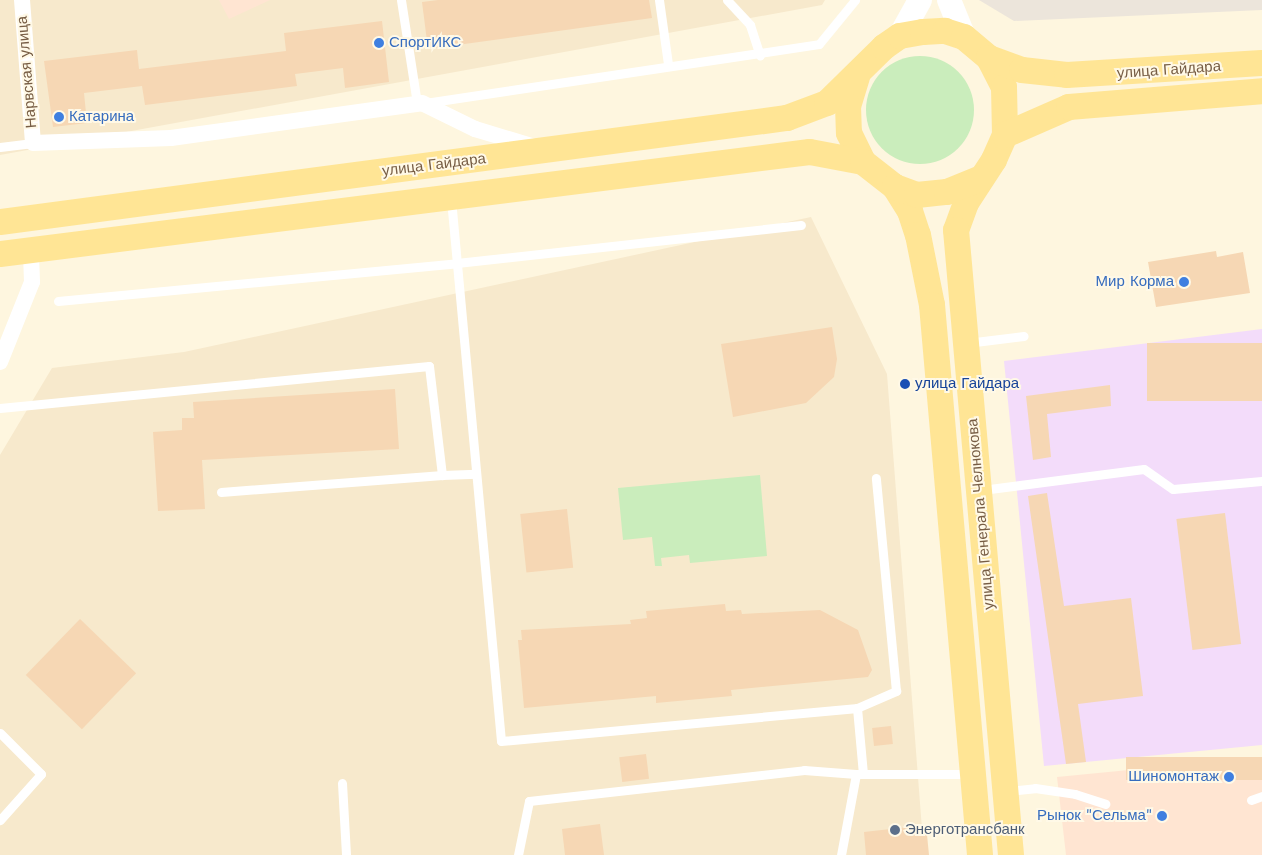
<!DOCTYPE html>
<meta charset="utf-8">
<style>
body{margin:0}
#map{position:relative;width:1262px;height:855px;overflow:hidden;background:#fef6df;font-family:"Work Sans",sans-serif}
div>[style]{position:absolute}
.residential>*{inset:0;background:#f7e9cc}
.commercial>*{inset:0;background:#ffe5d2}
.industrial>*{inset:0;background:#ece5db}
.education>*{inset:0;background:#f3dcfa}
.green>*{inset:0;background:#caedbc}
.round{border-radius:50%}
.building>*{inset:0;background:#f6d7b4;transform-origin:0 0}
.service>*{height:9px;margin:-4.5px;padding:0 4.5px;transform-origin:4.5px;border-radius:4.5px;background:#fff}
.minor>*{height:16px;margin:-8px;padding:0 8px;transform-origin:8px;border-radius:8px;background:#fff}
.secondary>*{height:24px;margin:-12px;padding:0 12px;transform-origin:12px;border-radius:12px;background:#fff}
.primary>*{height:26px;margin:-13px;padding:0 13px;transform-origin:13px;border-radius:13px;background:#ffe595}
.dots>*{width:14px;height:14px;translate:-50% -50%;box-sizing:border-box;border:2px solid #fff9e7;border-radius:50%}
span{translate:-50% -50%;white-space:nowrap;text-align:center;line-height:1.15;-webkit-text-stroke:4px #fff9e7;paint-order:stroke}
.shop-label{font-size:15px;color:#366cbe}
.left{translate:0 -50%;text-align:left}
.right{translate:-100% -50%;text-align:right}
.street-label{font-size:15px;color:#775d44}
.transit-label{font-size:15px;color:#164399}
.service-label{font-size:15px;color:#4e5e75}
</style>
<div id="map">
<div class="residential">
<div style="clip-path:polygon(0 0,825px 0,822px 5px,0 155px)"></div>
<div style="clip-path:polygon(811px 217px,887px 374px,924px 855px,0 855px,0 455px,52px 368px,184px 352px)"></div>
</div>
<div class="commercial">
<div style="clip-path:polygon(219px 0,270px 0,229px 19px)"></div>
<div style="clip-path:polygon(1262px 757px,1262px 855px,1066px 855px,1057px 777px)"></div>
</div>
<div class="industrial">
<div style="clip-path:polygon(979px 0,1262px 0,1262px 10px,1014px 21px)"></div>
</div>
<div class="education">
<div style="clip-path:polygon(1262px 329px,1262px 745px,1044px 766px,1004px 361px)"></div>
</div>
<div class="green">
<div class="round" style="left:866px;top:56px;width:108px;height:108px"></div>
<div style="clip-path:polygon(760px 475px,767px 556px,690px 563px,689px 555px,661px 558px,662px 566px,655px 566px,652px 537px,623px 540px,618px 488px)"></div>
</div>
<div class="building">
<div style="clip-path:polygon(438px 0,649px 0,652px 18px,428px 49px,422px 2px)"></div>
<div style="clip-path:polygon(382px 21px,389px 82px,345px 88px,343px 68px,295px 74px,297px 86px,145px 105px,142px 86px,84px 93px,87px 123px,53px 127px,44px 61px,137px 50px,139px 69px,286px 51px,284px 33px)"></div>
<div style="clip-path:polygon(1216px 251px,1217px 257px,1243px 252px,1250px 293px,1156px 307px,1148px 262px)"></div>
<div style="clip-path:polygon(832px 327px,837px 359px,834px 377px,806px 403px,733px 417px,721px 344px)"></div>
<div style="left:1262px;top:343px;width:58px;height:115px;rotate:90deg"></div>
<div style="clip-path:polygon(1110px 385px,1111px 406px,1047px 414px,1051px 457px,1033px 460px,1026px 396px)"></div>
<div style="clip-path:polygon(395px 389px,399px 449px,202px 460px,205px 509px,158px 511px,153px 432px,182px 430px,182px 418px,194px 418px,193px 402px)"></div>
<div style="clip-path:polygon(1047px 493px,1064px 606px,1131px 598px,1143px 696px,1078px 704px,1086px 762px,1066px 764px,1028px 496px)"></div>
<div style="left:567px;top:509px;width:59px;height:47px;rotate:84deg"></div>
<div style="left:1225px;top:513px;width:132px;height:49px;rotate:83deg"></div>
<div style="clip-path:polygon(725px 604px,726px 611px,741px 610px,742px 614px,820px 610px,858px 630px,872px 670px,868px 677px,731px 690px,732px 696px,656px 703px,656px 696px,524px 708px,518px 640px,522px 640px,521px 630px,631px 624px,630px 620px,647px 618px,646px 611px)"></div>
<div style="left:80px;top:619px;width:78px;height:78px;rotate:44deg"></div>
<div style="left:891px;top:726px;width:18px;height:19px;rotate:84deg"></div>
<div style="left:646px;top:754px;width:25px;height:27px;rotate:83deg"></div>
<div style="left:1262px;top:757px;width:23px;height:136px;rotate:90deg"></div>
<div style="clip-path:polygon(600px 824px,604px 855px,565px 855px,562px 829px)"></div>
<div style="clip-path:polygon(926px 825px,929px 855px,866px 855px,864px 832px)"></div>
</div>
<div class="service">
<div style="left:401px;top:0;width:104px;rotate:81.2deg"></div>
<div style="left:659px;top:0;width:65px;rotate:82deg"></div>
<div style="left:727px;top:0;width:34px;rotate:47deg"></div>
<div style="left:750px;top:25px;width:32px;rotate:72deg"></div>
<div style="left:425px;top:103px;width:398px;rotate:-8.5deg"></div>
<div style="left:819px;top:44px;width:57px;rotate:-50.7deg"></div>
<div style="left:0;top:147px;width:33px;rotate:-7deg"></div>
<div style="left:451px;top:199px;width:544px;rotate:84.73deg"></div>
<div style="left:501px;top:741px;width:358px;rotate:-5.3deg"></div>
<div style="left:857px;top:708px;width:66px;rotate:84.8deg"></div>
<div style="left:58px;top:301px;width:401px;rotate:-5.4deg"></div>
<div style="left:457px;top:263px;width:346px;rotate:-6.3deg"></div>
<div style="left:967px;top:343px;width:57px;rotate:-7deg"></div>
<div style="left:0;top:408px;width:431px;rotate:-5.6deg"></div>
<div style="left:429px;top:366px;width:110px;rotate:83.2deg"></div>
<div style="left:442px;top:475px;width:34px;rotate:-2deg"></div>
<div style="left:982px;top:490px;width:163px;rotate:-7.4deg"></div>
<div style="left:1144px;top:469px;width:35px;rotate:35deg"></div>
<div style="left:1173px;top:489px;width:89px;rotate:-5.1deg"></div>
<div style="left:221px;top:492px;width:222px;rotate:-4.4deg"></div>
<div style="left:857px;top:708px;width:43px;rotate:-23.6deg"></div>
<div style="left:896px;top:691px;width:214px;rotate:-95.4deg"></div>
<div style="left:0;top:733px;width:58px;rotate:45deg"></div>
<div style="left:41px;top:774px;width:62px;rotate:131.7deg"></div>
<div style="left:342px;top:783px;width:72px;rotate:86.8deg"></div>
<div style="left:1008px;top:791px;width:27px;rotate:-6deg"></div>
<div style="left:1035px;top:788px;width:40px;rotate:8.5deg"></div>
<div style="left:1075px;top:794px;width:32px;rotate:18deg"></div>
<div style="left:1251px;top:800px;width:12px;rotate:-20deg"></div>
<div style="left:518px;top:855px;width:55px;rotate:-78.5deg"></div>
<div style="left:529px;top:801px;width:277px;rotate:-6.4deg"></div>
<div style="left:804px;top:770px;width:52px;rotate:4.4deg"></div>
<div style="left:856px;top:774px;width:116px"></div>
<div style="left:841px;top:855px;width:82px;rotate:-79.5deg"></div>
</div>
<div class="minor">
<div style="left:22px;top:0;width:143px;rotate:85.6deg"></div>
<div style="left:33px;top:143px;width:138px;rotate:-2.1deg"></div>
<div style="left:171px;top:138px;width:253px;rotate:-7.9deg"></div>
<div style="left:422px;top:103px;width:59px;rotate:26.1deg"></div>
<div style="left:475px;top:129px;width:63px;rotate:16.7deg"></div>
<div style="left:0;top:362px;width:86px;rotate:-68.2deg"></div>
<div style="left:32px;top:282px;width:31px;rotate:-92deg"></div>
</div>
<div class="secondary">
<div style="left:949px;top:0;width:40px;rotate:68deg"></div>
<div style="left:900px;top:36px;width:41px;rotate:-60.9deg"></div>
</div>
<div class="primary">
<div style="left:989px;top:58px;width:33px;rotate:63deg"></div>
<div style="left:1004px;top:87px;width:48px;rotate:88.8deg"></div>
<div style="left:1005px;top:135px;width:27px;rotate:114deg"></div>
<div style="left:994px;top:160px;width:51px;rotate:123.1deg"></div>
<div style="left:966px;top:203px;width:29px;rotate:110deg"></div>
<div style="left:956px;top:230px;width:627px;rotate:84.97deg"></div>
<div style="left:857px;top:77px;width:30px;rotate:107deg"></div>
<div style="left:848px;top:106px;width:27px;rotate:88deg"></div>
<div style="left:849px;top:133px;width:32px;rotate:64deg"></div>
<div style="left:1005px;top:135px;width:70px;rotate:-23.6deg"></div>
<div style="left:1069px;top:107px;width:194px;rotate:-4.7deg"></div>
<div style="left:895px;top:187px;width:28px;rotate:58deg"></div>
<div style="left:910px;top:211px;width:25px;rotate:72deg"></div>
<div style="left:918px;top:235px;width:71px;rotate:78.7deg"></div>
<div style="left:932px;top:305px;width:552px;rotate:85.01deg"></div>
<div style="left:0;top:222px;width:794px;rotate:-7.53deg"></div>
<div style="left:787px;top:118px;width:43px;rotate:-20.6deg"></div>
<div style="left:827px;top:103px;width:80px;rotate:-44.5deg"></div>
<div style="left:884px;top:47px;width:19px;rotate:-35deg"></div>
<div style="left:900px;top:36px;width:23px;rotate:-10deg"></div>
<div style="left:923px;top:32px;width:22px;rotate:-3deg"></div>
<div style="left:945px;top:31px;width:20px;rotate:18deg"></div>
<div style="left:964px;top:37px;width:33px;rotate:40deg"></div>
<div style="left:989px;top:58px;width:35px;rotate:20deg"></div>
<div style="left:1022px;top:70px;width:45px;rotate:6.3deg"></div>
<div style="left:1067px;top:75px;width:195px;rotate:-3.5deg"></div>
<div style="left:0;top:254px;width:816px;rotate:-7.18deg"></div>
<div style="left:810px;top:152px;width:54px;rotate:10.7deg"></div>
<div style="left:863px;top:162px;width:41px;rotate:38deg"></div>
<div style="left:895px;top:187px;width:23px;rotate:20deg"></div>
<div style="left:917px;top:195px;width:30px;rotate:-6deg"></div>
<div style="left:947px;top:192px;width:35px;rotate:-22deg"></div>
</div>
<div class="dots">
<div style="left:379px;top:43px;background:#3f7fe0"></div>
<div style="left:59px;top:117px;background:#3f7fe0"></div>
<div style="left:1184px;top:282px;background:#3f7fe0"></div>
<div style="left:905px;top:384px;background:#1a4fb4"></div>
<div style="left:1229px;top:777px;background:#3f7fe0"></div>
<div style="left:1162px;top:816px;background:#3f7fe0"></div>
<div style="left:895px;top:830px;background:#5c6f8a"></div>
</div>
<div class="shop-label">
<span class="left" style="left:389px;top:43px">СпортИКС</span>
<span class="left" style="left:69px;top:117px">Катарина</span>
<span class="right" style="left:1174px;top:282px">Мир Корма</span>
<span class="right" style="left:1219px;top:777px">Шиномонтаж</span>
<span class="right" style="left:1152px;top:816px">Рынок "Сельма"</span>
</div>
<div class="street-label">
<span style="left:1169px;top:70px;rotate:-4deg">улица Гайдара</span>
<span style="left:27px;top:72px;rotate:-95deg">Нарвская улица</span>
<span style="left:434px;top:165px;rotate:-7deg">улица Гайдара</span>
<span style="left:981px;top:514px;rotate:-95deg">улица Генерала Челнокова</span>
</div>
<div class="transit-label">
<span class="left" style="left:915px;top:384px">улица Гайдара</span>
</div>
<div class="service-label">
<span class="left" style="left:905px;top:830px">Энерготрансбанк</span>
</div>
</div>
